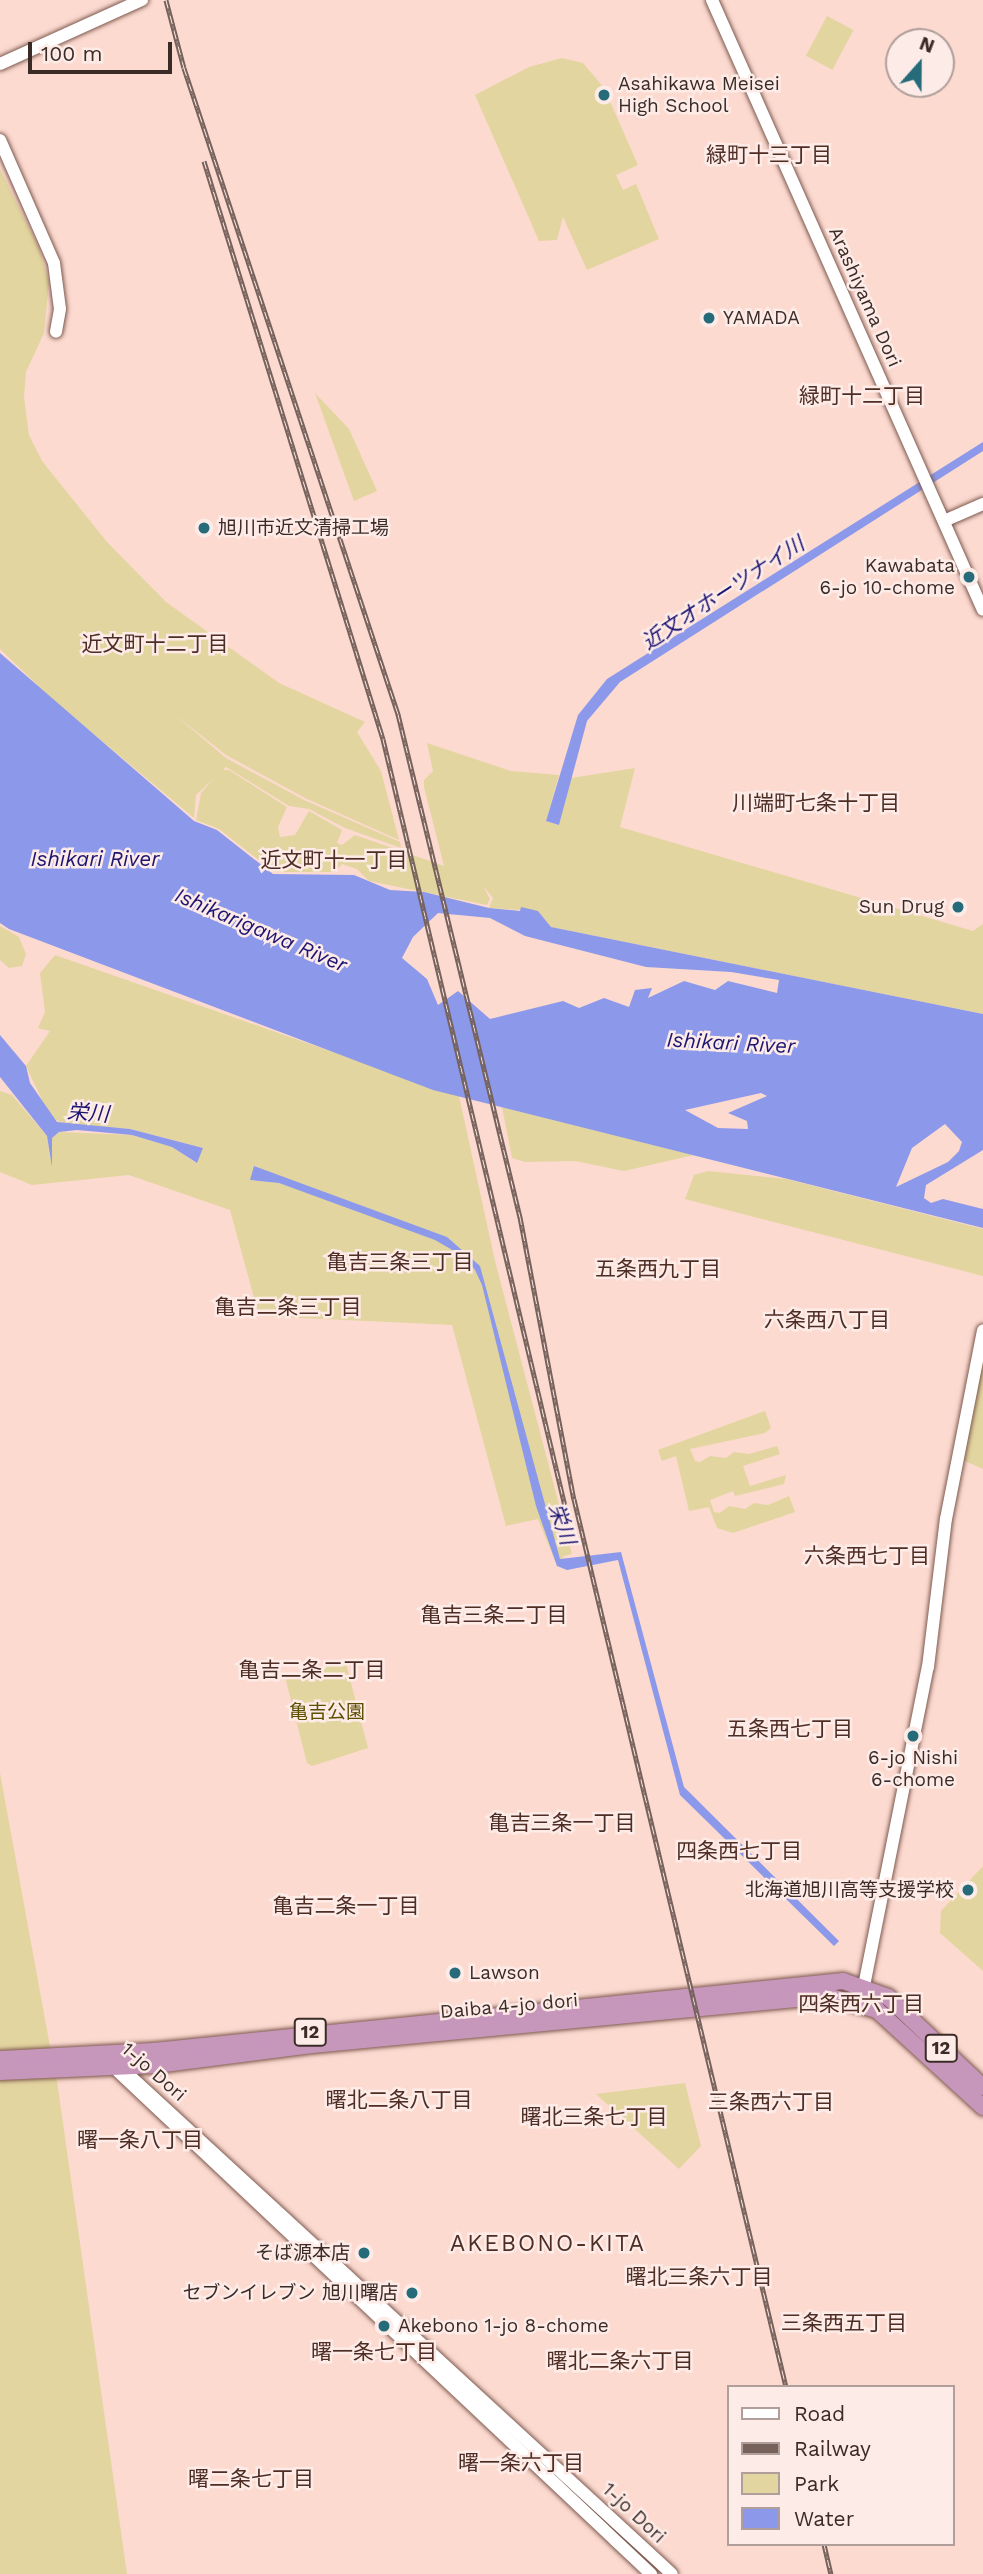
<!DOCTYPE html>
<meta charset="utf-8">
<style>
body{margin:0}
#map{position:relative;width:983px;height:2574px;overflow:hidden;background:#fcdad0;font-family:"Work Sans","Noto Sans JP",sans-serif}
div>[style]{position:absolute}
.green>*{inset:0;background:#e3d59f;transform-origin:0 0}
.water>*{inset:0;background:#8c99ea}
.roads{filter:drop-shadow(0 0 2px #7e594f) drop-shadow(0 0 2px #7e594f)}
.tertiary>*{height:12px;margin:-6px;padding:0 6px;transform-origin:6px;border-radius:6px;background:#fff}
.trunk>*{height:16px;margin:-8px;padding:0 8px;transform-origin:8px;border-radius:8px;background:#c696bb}
.rail>*{height:5px;margin-top:-2.5px;transform-origin:0;background:repeating-linear-gradient(90deg,#fdebe7 0 8px,#76615b 0 16px);box-sizing:border-box;border-block:2px solid #76615b}
.dots>*{width:19px;height:19px;translate:-50% -50%;box-sizing:border-box;border:4px solid #fdebe7;border-radius:50%}
span{translate:-50% -50%;white-space:nowrap;text-align:center;line-height:1.15;-webkit-text-stroke:5px #fdebe7;paint-order:stroke}
.shield-label span{padding:2px 5px;background:#fdebe7;border:2px solid;border-radius:5px;-webkit-text-stroke-width:0}
.shield-label{font-size:18px;color:#3b2b27;font-weight:700}
.poi-label{font-size:19px;color:#3b2b27}
.left{translate:0 -50%;text-align:left}
.right{translate:-100% -50%;text-align:right}
.street-label{font-size:19px;color:#3b2b27}
.park-label{font-size:19px;color:#5e4e00}
.neighbourhood-label{font-size:21px;color:#4e2d24}
.water-label{font-size:21px;color:#1d1572;font-style:italic}
.quarter-label{font-size:23px;color:#4e2d24;letter-spacing:2px}
.legend{position:absolute;left:727px;top:2385px;width:228px;height:161px;box-sizing:border-box;background:#fdebe7;border:2px solid #af9e9a;margin:0;padding:9px 12px;list-style:none;font-size:21px;color:#3b2b27}
.legend li{display:flex;align-items:center;gap:14px;height:35px}
.legend b{width:35px;border:2px solid #af9e9a}
.north{position:absolute;left:885px;top:28px;width:70px;height:70px;box-sizing:border-box;background:#fdebe7;border:2px solid #af9e9a;border-radius:50%;rotate:21deg;font-size:19px;font-weight:700;line-height:28px;text-align:center;color:#3b2b27}
.north::after{content:'';display:block;margin:auto;width:24px;height:32px;background:#256b7a;clip-path:polygon(50% 0,100% 100%,50% 72%,0 100%)}
.scale{position:absolute;left:28px;top:42px;width:144px;height:32px;box-sizing:border-box;border:4px solid #3b2b27;border-top:0;padding-left:9px;font-size:21px;line-height:24px;white-space:nowrap;color:#3b2b27;-webkit-text-stroke:5px #fdebe7;paint-order:stroke}
</style>
<div id="map">
<div class="green">
<div style="left:827px;top:16px;width:30px;height:45px;rotate:28deg"></div>
<div style="clip-path:polygon(562px 58px,583px 63px,604px 88px,638px 165px,616px 175px,623px 190px,636px 184px,659px 239px,587px 270px,563px 217px,557px 240px,539px 241px,475px 95px,529px 67px)"></div>
<div style="clip-path:polygon(0 169px,39px 248px,49px 282px,44px 333px,26px 372px,24px 397px,29px 435px,42px 461px,107px 542px,166px 602px,279px 683px,365px 722px,357px 732px,381px 771px,399px 840px,305px 798px,226px 755px,174px 714px,226px 758px,304px 800px,400px 842px,401px 848px,345px 828px,309px 809px,289px 806px,226px 767px,196px 795px,194px 818px,53px 700px,0 649px)"></div>
<div style="clip-path:polygon(315px 393px,349px 429px,377px 491px,354px 501px)"></div>
<div style="clip-path:polygon(427px 743px,511px 771px,559px 775px,546px 821px,559px 825px,571px 778px,635px 768px,620px 827px,973px 931px,983px 924px,983px 1014px,551px 927px,538px 911px,489px 908px,493px 898px,483px 886px,490px 899px,487px 905px,369px 881px,357px 869px,342px 864px,335px 872px,274px 872px,219px 829px,196px 820px,201px 793px,221px 770px,229px 770px,287px 807px,278px 827px,280px 837px,295px 835px,309px 811px,342px 830px,337px 843px,342px 845px,355px 835px,444px 866px,424px 787px,424px 780px,433px 771px)"></div>
<div style="clip-path:polygon(0 926px,19px 937px,26px 954px,22px 966px,9px 968px,0 960px)"></div>
<div style="clip-path:polygon(evenodd,55px 955px,459px 1096px,495px 1261px,572px 1554px,564px 1556px,557px 1566px,538px 1519px,506px 1526px,452px 1325px,259px 1316px,230px 1210px,129px 1175px,32px 1185px,0 1172px,0 1091px,12px 1095px,47px 1136px,52px 1167px,52px 1138px,59px 1132px,132px 1135px,172px 1147px,196px 1163px,203px 1148px,130px 1129px,64px 1124px,50px 1117px,26px 1066px,50px 1031px,38px 1028px,45px 1012px,40px 973px,55px 955px,255px 1166px,280px 1178px,446px 1237px,279px 1183px,250px 1180px,255px 1166px)"></div>
<div style="clip-path:polygon(502px 1107px,694px 1155px,624px 1171px,575px 1161px,525px 1162px,512px 1158px)"></div>
<div style="clip-path:polygon(708px 1171px,786px 1179px,983px 1229px,983px 1276px,685px 1199px,694px 1175px)"></div>
<div style="clip-path:polygon(983px 1331px,983px 1469px,956px 1457px)"></div>
<div style="clip-path:polygon(765px 1411px,771px 1428px,765px 1433px,690px 1449px,695px 1461px,700px 1462px,710px 1456px,726px 1458px,734px 1452px,749px 1454px,777px 1446px,780px 1454px,743px 1466px,750px 1486px,786px 1475px,784px 1484px,735px 1496px,733px 1491px,710px 1500px,714px 1512px,720px 1513px,729px 1506px,745px 1509px,754px 1503px,768px 1505px,789px 1496px,795px 1512px,733px 1533px,717px 1528px,709px 1507px,689px 1511px,676px 1456px,662px 1461px,658px 1450px)"></div>
<div style="clip-path:polygon(345px 1660px,368px 1748px,312px 1766px,307px 1763px,285px 1677px)"></div>
<div style="clip-path:polygon(0 1773px,51px 2052px,0 2055px)"></div>
<div style="clip-path:polygon(983px 1866px,983px 1971px,940px 1933px,941px 1911px)"></div>
<div style="clip-path:polygon(56px 2074px,127px 2574px,0 2574px,0 2076px)"></div>
<div style="clip-path:polygon(685px 2083px,701px 2146px,679px 2169px,596px 2094px)"></div>
</div>
<div class="water">
<div style="clip-path:polygon(983px 442px,983px 451px,620px 682px,587px 721px,559px 825px,546px 821px,578px 715px,607px 679px)"></div>
<div style="clip-path:polygon(evenodd,0 653px,194px 821px,217px 830px,273px 874px,354px 875px,390px 890px,424px 892px,489px 908px,520px 911px,521px 907px,538px 911px,551px 927px,983px 1014px,983px 1150px,926px 1185px,924px 1198px,931px 1203px,943px 1199px,983px 1209px,983px 1228px,433px 1090px,9px 929px,0 923px,0 653px,438px 913px,490px 918px,525px 936px,646px 967px,731px 972px,779px 980px,777px 993px,728px 981px,715px 990px,684px 981px,648px 998px,652px 988px,635px 990px,629px 1007px,604px 998px,579px 1008px,563px 1001px,490px 1019px,458px 991px,438px 1005px,427px 979px,402px 958px,413px 937px,438px 913px,0 653px,761px 1093px,767px 1096px,728px 1113px,747px 1121px,748px 1129px,718px 1128px,685px 1110px,761px 1093px,0 653px,945px 1124px,962px 1142px,959px 1151px,948px 1162px,896px 1187px,912px 1148px,945px 1124px)"></div>
<div style="clip-path:polygon(0 1035px,26px 1066px,30px 1083px,57px 1122px,130px 1129px,203px 1148px,197px 1163px,172px 1147px,132px 1135px,77px 1130px,59px 1132px,52px 1138px,52px 1167px,47px 1136px,0 1077px)"></div>
<div style="clip-path:polygon(254px 1166px,447px 1237px,480px 1266px,560px 1559px,621px 1552px,684px 1787px,839px 1941px,834px 1946px,680px 1795px,618px 1560px,567px 1570px,557px 1566px,536px 1506px,482px 1285px,475px 1270px,466px 1258px,435px 1240px,279px 1183px,250px 1180px)"></div>
</div>
<div class="roads">
<div class="tertiary">
<div style="left:712px;top:0;width:667px;rotate:66.05deg"></div>
<div style="left:0;top:64px;width:156px;rotate:-24.3deg"></div>
<div style="left:0;top:140px;width:134px;rotate:66.3deg"></div>
<div style="left:54px;top:263px;width:46px;rotate:82.6deg"></div>
<div style="left:60px;top:309px;width:23px;rotate:100deg"></div>
<div style="left:944px;top:521px;width:43px;rotate:-23.6deg"></div>
<div style="left:864px;top:1986px;width:325px;rotate:-78.7deg"></div>
<div style="left:928px;top:1667px;width:149px;rotate:-83.1deg"></div>
<div style="left:946px;top:1519px;width:192px;rotate:-78.9deg"></div>
<div style="left:109px;top:2063px;width:745px;rotate:43.31deg"></div>
<div style="left:118px;top:2065px;width:752px;rotate:42.58deg"></div>
</div>
<div class="trunk">
<div style="left:0;top:2059px;width:154px;rotate:-3deg"></div>
<div style="left:154px;top:2051px;width:693px;rotate:-5.8deg"></div>
<div style="left:843px;top:1981px;width:48px;rotate:19.6deg"></div>
<div style="left:888px;top:1997px;width:131px;rotate:43.5deg"></div>
<div style="left:0;top:2072px;width:156px;rotate:-2.6deg"></div>
<div style="left:156px;top:2065px;width:157px;rotate:-7.3deg"></div>
<div style="left:312px;top:2045px;width:517px;rotate:-5.44deg"></div>
<div style="left:827px;top:1996px;width:52px;rotate:15.6deg"></div>
<div style="left:877px;top:2010px;width:144px;rotate:42.5deg"></div>
</div>
</div>
<div class="rail">
<div style="left:166px;top:0;width:70px;rotate:75.2deg"></div>
<div style="left:184px;top:68px;width:681px;rotate:71.67deg"></div>
<div style="left:398px;top:714px;width:518px;rotate:76.37deg"></div>
<div style="left:520px;top:1217px;width:287px;rotate:79.2deg"></div>
<div style="left:574px;top:1499px;width:913px;rotate:76.57deg"></div>
<div style="left:204px;top:161px;width:605px;rotate:72.79deg"></div>
<div style="left:383px;top:739px;width:788px;rotate:76.65deg"></div>
<div style="left:824px;top:2544px;width:31px;rotate:77deg"></div>
</div>
<div class="dots">
<div style="left:604px;top:95px;background:#256b7a"></div>
<div style="left:709px;top:318px;background:#256b7a"></div>
<div style="left:204px;top:528px;background:#256b7a"></div>
<div style="left:969px;top:577px;background:#256b7a"></div>
<div style="left:958px;top:907px;background:#256b7a"></div>
<div style="left:913px;top:1736px;background:#256b7a"></div>
<div style="left:968px;top:1890px;background:#256b7a"></div>
<div style="left:455px;top:1973px;background:#256b7a"></div>
<div style="left:364px;top:2253px;background:#256b7a"></div>
<div style="left:412px;top:2293px;background:#256b7a"></div>
<div style="left:384px;top:2326px;background:#256b7a"></div>
</div>
<div class="shield-label">
<span style="left:310px;top:2032px">12</span>
<span style="left:941px;top:2048px">12</span>
</div>
<div class="poi-label">
<span class="left" style="left:618px;top:95px">Asahikawa Meisei<br>High School</span>
<span class="left" style="left:723px;top:318px">YAMADA</span>
<span class="left" style="left:218px;top:528px">旭川市近文清掃工場</span>
<span class="right" style="left:955px;top:577px">Kawabata<br>6-jo 10-chome</span>
<span class="right" style="left:944px;top:907px">Sun Drug</span>
<span style="left:913px;top:1769px">6-jo Nishi<br>6-chome</span>
<span class="right" style="left:954px;top:1890px">北海道旭川高等支援学校</span>
<span class="left" style="left:469px;top:1973px">Lawson</span>
<span class="right" style="left:350px;top:2253px">そば源本店</span>
<span class="right" style="left:398px;top:2293px">セブンイレブン 旭川曙店</span>
<span class="left" style="left:398px;top:2326px">Akebono 1-jo 8-chome</span>
</div>
<div class="street-label">
<span style="left:865px;top:297px;rotate:66deg">Arashiyama Dori</span>
<span style="left:509px;top:2006px;rotate:-5deg">Daiba 4-jo dori</span>
<span style="left:154px;top:2072px;rotate:41deg">1-jo Dori</span>
<span style="left:634px;top:2513px;rotate:43deg">1-jo Dori</span>
</div>
<div class="park-label">
<span style="left:327px;top:1712px">亀吉公園</span>
</div>
<div class="neighbourhood-label">
<span style="left:769px;top:155px">緑町十三丁目</span>
<span style="left:862px;top:396px">緑町十二丁目</span>
<span style="left:155px;top:644px">近文町十二丁目</span>
<span style="left:816px;top:803px">川端町七条十丁目</span>
<span style="left:334px;top:860px">近文町十一丁目</span>
<span style="left:400px;top:1262px">亀吉三条三丁目</span>
<span style="left:658px;top:1269px">五条西九丁目</span>
<span style="left:288px;top:1307px">亀吉二条三丁目</span>
<span style="left:827px;top:1320px">六条西八丁目</span>
<span style="left:867px;top:1556px">六条西七丁目</span>
<span style="left:494px;top:1615px">亀吉三条二丁目</span>
<span style="left:312px;top:1670px">亀吉二条二丁目</span>
<span style="left:790px;top:1729px">五条西七丁目</span>
<span style="left:562px;top:1823px">亀吉三条一丁目</span>
<span style="left:739px;top:1851px">四条西七丁目</span>
<span style="left:346px;top:1906px">亀吉二条一丁目</span>
<span style="left:861px;top:2004px">四条西六丁目</span>
<span style="left:399px;top:2100px">曙北二条八丁目</span>
<span style="left:771px;top:2102px">三条西六丁目</span>
<span style="left:594px;top:2117px">曙北三条七丁目</span>
<span style="left:140px;top:2140px">曙一条八丁目</span>
<span style="left:699px;top:2277px">曙北三条六丁目</span>
<span style="left:844px;top:2323px">三条西五丁目</span>
<span style="left:374px;top:2352px">曙一条七丁目</span>
<span style="left:620px;top:2361px">曙北二条六丁目</span>
<span style="left:521px;top:2463px">曙一条六丁目</span>
<span style="left:251px;top:2479px">曙二条七丁目</span>
</div>
<div class="water-label">
<span style="left:723px;top:593px;rotate:-33deg">近文オホーツナイ川</span>
<span style="left:95px;top:859px">Ishikari River</span>
<span style="left:261px;top:930px;rotate:23deg">Ishikarigawa River</span>
<span style="left:731px;top:1043px;rotate:3deg">Ishikari River</span>
<span style="left:88px;top:1113px;rotate:4deg">栄川</span>
<span style="left:562px;top:1524px;rotate:71deg">栄川</span>
</div>
<div class="quarter-label">
<span style="left:548px;top:2244px">AKEBONO-KITA</span>
</div>
<ul class="legend">
<li><b style="height:9px;background:#fff"></b>Road</li>
<li><b style="height:9px;background:#76615b"></b>Railway</li>
<li><b style="height:19px;background:#e3d59f"></b>Park</li>
<li><b style="height:19px;background:#8c99ea"></b>Water</li>
</ul>
<div class="north">N</div>
<div class="scale">100 m</div>
</div>
